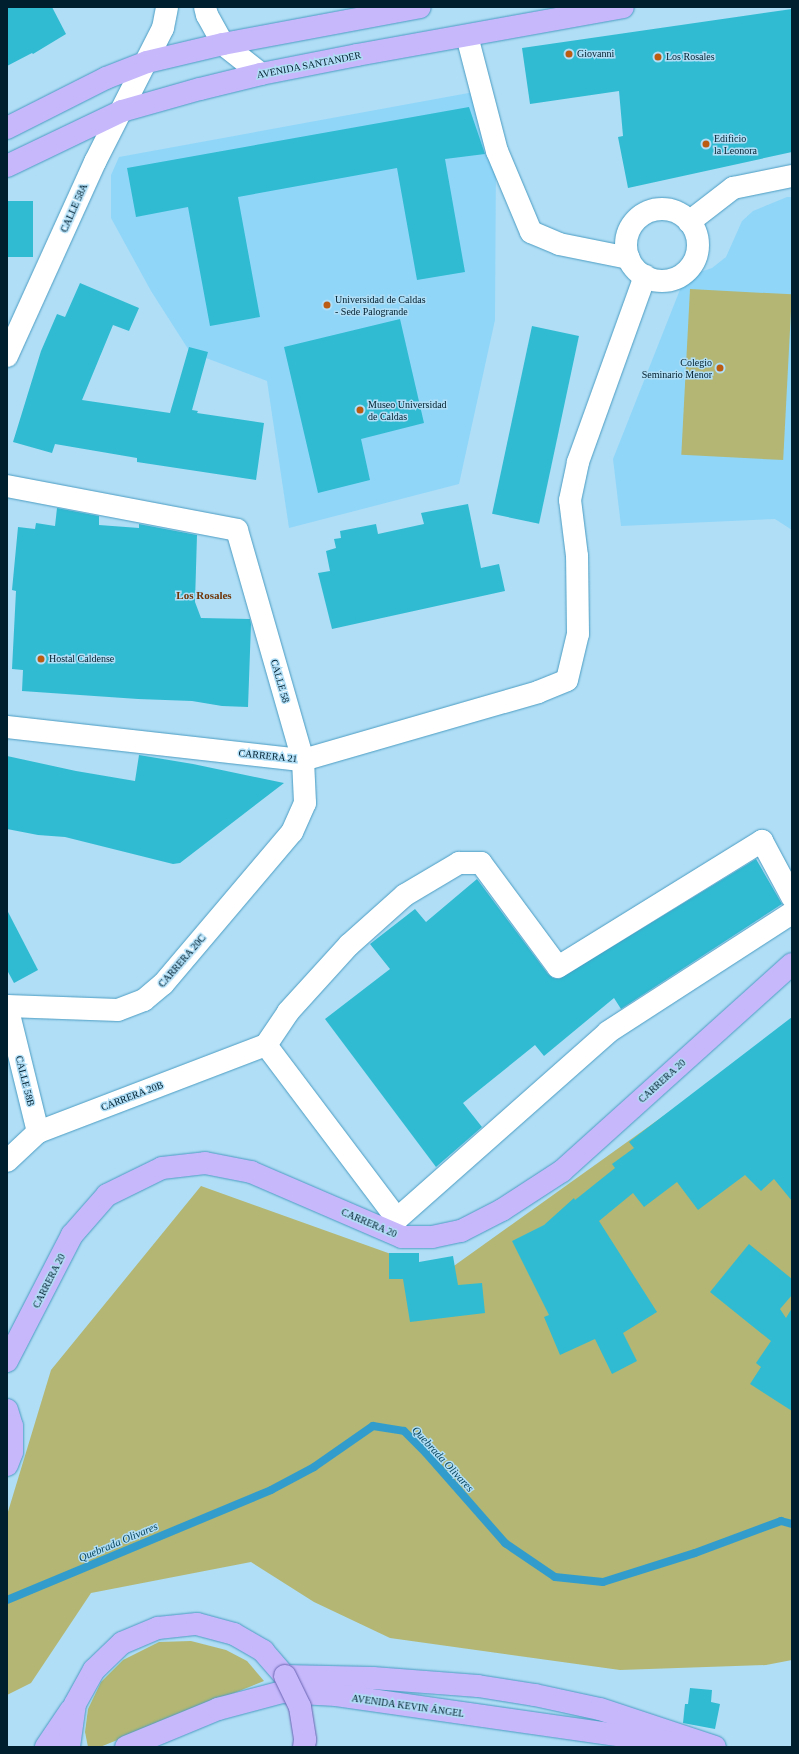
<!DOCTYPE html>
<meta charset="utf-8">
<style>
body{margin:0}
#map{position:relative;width:799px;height:1754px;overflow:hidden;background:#b0def6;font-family:"Times New Roman",serif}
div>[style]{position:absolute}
.built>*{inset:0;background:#90d6f9}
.green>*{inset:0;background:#b3b773;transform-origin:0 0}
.stream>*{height:8px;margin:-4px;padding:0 4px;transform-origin:4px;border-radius:4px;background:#329dcc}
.building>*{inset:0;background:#30bbd2;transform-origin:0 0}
.roads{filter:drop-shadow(0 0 1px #4b9cc2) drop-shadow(0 0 1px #4b9cc2)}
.minor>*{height:22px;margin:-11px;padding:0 11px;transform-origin:11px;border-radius:11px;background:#fff}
.minor>.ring{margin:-11px;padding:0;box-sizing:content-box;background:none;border:22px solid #fff;border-radius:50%}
.major>*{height:22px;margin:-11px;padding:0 11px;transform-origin:11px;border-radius:11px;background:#c6b8fb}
.bridges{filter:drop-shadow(0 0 1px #6863b2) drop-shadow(0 0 1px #6863b2)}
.major-bridge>*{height:22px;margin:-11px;padding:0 11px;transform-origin:11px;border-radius:11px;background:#c6b8fb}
.dots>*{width:11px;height:11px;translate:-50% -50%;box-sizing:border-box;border:2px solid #b0def6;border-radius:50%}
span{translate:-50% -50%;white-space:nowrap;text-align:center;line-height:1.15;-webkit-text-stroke:3px #b0def6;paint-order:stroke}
.poi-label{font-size:10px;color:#001f2e}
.left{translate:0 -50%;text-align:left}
.right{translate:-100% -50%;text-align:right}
.street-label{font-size:10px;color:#001f2e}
.neighbourhood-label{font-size:11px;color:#703405;font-weight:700}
.water-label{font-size:11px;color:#09465e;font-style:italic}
.frame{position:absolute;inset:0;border:8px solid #001f2e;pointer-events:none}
</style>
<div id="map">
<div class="built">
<div style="clip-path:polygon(474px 92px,496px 163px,495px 320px,459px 484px,289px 528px,267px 381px,190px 352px,151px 291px,111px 218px,111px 175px,119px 157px)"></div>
<div style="clip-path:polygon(787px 197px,792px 197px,792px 530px,775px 519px,621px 526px,613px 459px,685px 277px,712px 268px,726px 257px,742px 221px,753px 211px)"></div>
</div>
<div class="green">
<div style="left:690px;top:289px;width:102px;height:166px;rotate:3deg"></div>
<div style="clip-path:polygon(792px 1024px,792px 1660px,766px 1665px,620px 1670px,390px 1638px,314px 1602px,251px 1562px,91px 1593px,31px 1683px,7px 1695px,7px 1515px,51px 1370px,201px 1186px,444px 1273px)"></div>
<div style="clip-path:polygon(191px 1641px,226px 1650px,247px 1661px,264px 1681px,100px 1747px,88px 1747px,85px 1732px,88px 1709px,101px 1682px,123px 1660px,159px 1642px)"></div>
</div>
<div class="stream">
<div style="left:7px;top:1600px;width:286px;rotate:-22.6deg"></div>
<div style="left:271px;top:1490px;width:49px;rotate:-28.1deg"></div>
<div style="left:314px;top:1467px;width:72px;rotate:-34.8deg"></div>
<div style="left:373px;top:1426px;width:31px;rotate:9deg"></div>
<div style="left:404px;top:1431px;width:31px;rotate:45deg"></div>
<div style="left:426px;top:1453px;width:120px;rotate:48.7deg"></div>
<div style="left:505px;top:1543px;width:60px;rotate:34.2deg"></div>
<div style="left:555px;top:1577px;width:48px;rotate:5.9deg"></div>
<div style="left:603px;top:1582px;width:96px;rotate:-17.5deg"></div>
<div style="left:695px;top:1553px;width:92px;rotate:-20.4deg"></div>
<div style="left:781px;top:1521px;width:11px;rotate:15deg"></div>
</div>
<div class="building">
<div style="clip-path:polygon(7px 7px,52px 7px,66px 34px,33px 54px,32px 53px,7px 66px)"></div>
<div style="clip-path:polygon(792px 9px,792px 152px,628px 188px,618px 137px,623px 136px,619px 91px,530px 104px,522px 48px)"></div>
<div style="clip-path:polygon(469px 107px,485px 154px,445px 159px,465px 272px,417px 280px,397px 168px,238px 197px,260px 317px,210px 326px,188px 207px,136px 217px,127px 168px)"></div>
<div style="left:7px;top:201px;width:26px;height:56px"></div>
<div style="clip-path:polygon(80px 283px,139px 308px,129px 331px,113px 325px,82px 400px,170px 413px,189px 347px,208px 352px,192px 410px,198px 411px,197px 413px,264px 423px,256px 480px,137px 462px,137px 458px,55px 444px,52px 453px,13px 442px,41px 351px,57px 314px,65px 317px)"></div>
<div style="clip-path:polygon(400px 319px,424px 423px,361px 439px,370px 480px,318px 493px,284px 347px)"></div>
<div style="left:532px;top:326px;width:48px;height:192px;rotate:12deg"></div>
<div style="clip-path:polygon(468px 504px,481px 568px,499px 564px,505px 591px,332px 629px,318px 573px,330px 571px,326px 551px,336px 548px,334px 539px,341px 538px,340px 531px,376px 524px,378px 534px,424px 524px,421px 513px)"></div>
<div style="clip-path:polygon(57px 508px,99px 516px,99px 525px,139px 528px,139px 524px,197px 535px,195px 602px,201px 618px,250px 619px,251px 624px,248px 707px,222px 706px,192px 701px,138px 699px,22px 691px,23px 670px,12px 669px,16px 591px,12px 590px,18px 527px,35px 529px,36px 523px,55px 526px)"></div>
<div style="clip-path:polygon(139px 755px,193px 764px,284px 783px,180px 863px,173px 864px,65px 837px,38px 835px,7px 829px,7px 756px,76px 771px,135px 781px)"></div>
<div style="clip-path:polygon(756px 859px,782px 904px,621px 1009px,614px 998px,544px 1056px,535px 1045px,463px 1103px,482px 1127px,436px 1167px,325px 1019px,390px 969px,370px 944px,415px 909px,426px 922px,477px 879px,548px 974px,553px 978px,559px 979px)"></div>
<div style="clip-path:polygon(7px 910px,38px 970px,14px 983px,7px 970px)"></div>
<div style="clip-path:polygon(792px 1017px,792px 1201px,774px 1179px,761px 1191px,745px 1175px,698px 1210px,677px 1182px,644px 1207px,633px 1193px,599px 1221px,657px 1312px,623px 1333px,637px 1361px,612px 1374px,595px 1339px,560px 1355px,544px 1317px,549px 1315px,512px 1241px,544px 1225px,574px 1198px,575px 1200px,615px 1168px,612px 1164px,634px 1148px,629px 1142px)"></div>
<div style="clip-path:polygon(749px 1244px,792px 1279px,792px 1295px,780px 1309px,786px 1318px,792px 1308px,792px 1411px,750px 1384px,761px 1367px,756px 1363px,771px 1341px,710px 1292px)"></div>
<div style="clip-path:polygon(389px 1253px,419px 1253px,419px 1262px,453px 1256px,458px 1285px,482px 1283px,485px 1313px,410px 1322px,403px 1279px,389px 1279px)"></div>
<div style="clip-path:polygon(690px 1688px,712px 1690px,711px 1702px,720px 1704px,715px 1729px,683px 1723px,685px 1704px,688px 1704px)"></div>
</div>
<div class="roads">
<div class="minor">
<div style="left:205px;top:7px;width:8px;rotate:76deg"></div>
<div style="left:207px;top:15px;width:33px;rotate:61deg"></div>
<div style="left:223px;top:44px;width:48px;rotate:38.3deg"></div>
<div style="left:467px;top:36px;width:119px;rotate:75.4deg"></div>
<div style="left:497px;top:151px;width:88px;rotate:67.2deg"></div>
<div style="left:531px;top:232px;width:30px;rotate:23deg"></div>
<div style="left:559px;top:244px;width:71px;rotate:11.3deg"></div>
<div class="ring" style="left:626px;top:209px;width:50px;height:50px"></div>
<div style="left:689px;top:222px;width:56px;rotate:-37.7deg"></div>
<div style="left:733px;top:188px;width:60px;rotate:-11.5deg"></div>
<div style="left:7px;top:356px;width:213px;rotate:-65.6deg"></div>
<div style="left:95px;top:162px;width:150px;rotate:-63.1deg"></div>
<div style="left:163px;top:28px;width:21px;rotate:-79deg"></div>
<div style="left:7px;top:486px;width:234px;rotate:10.8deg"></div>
<div style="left:237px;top:530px;width:239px;rotate:74deg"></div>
<div style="left:303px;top:760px;width:43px;rotate:87.3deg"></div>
<div style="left:305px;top:803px;width:32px;rotate:114deg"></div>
<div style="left:292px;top:832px;width:199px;rotate:130.3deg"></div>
<div style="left:163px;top:984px;width:25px;rotate:140deg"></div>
<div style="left:144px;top:1000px;width:28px;rotate:159deg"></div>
<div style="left:118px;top:1010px;width:111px;rotate:-177.9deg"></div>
<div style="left:7px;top:727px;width:298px;rotate:6.4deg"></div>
<div style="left:303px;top:760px;width:245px;rotate:-16.1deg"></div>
<div style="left:538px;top:692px;width:31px;rotate:-22deg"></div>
<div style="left:567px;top:680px;width:47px;rotate:-76.6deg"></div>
<div style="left:578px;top:634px;width:78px;rotate:-90.7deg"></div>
<div style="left:577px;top:556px;width:56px;rotate:-97.1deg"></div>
<div style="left:570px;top:500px;width:39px;rotate:-78deg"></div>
<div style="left:578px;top:462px;width:198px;rotate:-70.2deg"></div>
<div style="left:7px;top:1006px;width:130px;rotate:76.2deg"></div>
<div style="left:266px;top:1045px;width:40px;rotate:-56deg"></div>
<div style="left:288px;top:1012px;width:91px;rotate:-47.7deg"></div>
<div style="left:349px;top:945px;width:75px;rotate:-41.8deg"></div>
<div style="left:405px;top:895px;width:63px;rotate:-30.7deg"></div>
<div style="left:459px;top:863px;width:22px"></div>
<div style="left:481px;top:863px;width:129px;rotate:53.5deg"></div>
<div style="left:558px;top:967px;width:240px;rotate:-31.7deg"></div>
<div style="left:762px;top:841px;width:64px;rotate:61.8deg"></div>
<div style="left:266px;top:1045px;width:218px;rotate:53deg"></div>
<div style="left:397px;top:1219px;width:282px;rotate:-41.5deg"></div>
<div style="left:608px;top:1032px;width:219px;rotate:-32.9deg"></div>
<div style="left:7px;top:1161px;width:42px;rotate:-43.1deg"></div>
<div style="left:38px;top:1132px;width:244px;rotate:-20.9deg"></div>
</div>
<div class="major">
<div style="left:7px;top:128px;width:111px;rotate:-26.8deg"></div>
<div style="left:106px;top:78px;width:44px;rotate:-21.3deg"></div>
<div style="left:147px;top:62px;width:78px;rotate:-13.3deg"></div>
<div style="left:223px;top:44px;width:200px;rotate:-10.6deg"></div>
<div style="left:7px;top:166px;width:127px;rotate:-25.6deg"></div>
<div style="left:122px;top:111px;width:81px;rotate:-15.8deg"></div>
<div style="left:200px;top:89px;width:63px;rotate:-13.8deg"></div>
<div style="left:261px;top:74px;width:98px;rotate:-11.2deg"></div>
<div style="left:357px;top:55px;width:270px;rotate:-10.2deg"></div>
<div style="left:7px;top:1361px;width:142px;rotate:-62.7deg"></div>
<div style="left:72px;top:1235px;width:53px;rotate:-48.8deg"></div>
<div style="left:107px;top:1195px;width:61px;rotate:-26.1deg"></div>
<div style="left:162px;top:1168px;width:43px;rotate:-6.6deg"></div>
<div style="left:205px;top:1163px;width:47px;rotate:11.1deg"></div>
<div style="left:251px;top:1172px;width:164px;rotate:23.3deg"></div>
<div style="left:402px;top:1237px;width:30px"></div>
<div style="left:432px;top:1237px;width:30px;rotate:-12deg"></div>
<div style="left:461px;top:1231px;width:46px;rotate:-27.1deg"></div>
<div style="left:502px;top:1210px;width:72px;rotate:-33deg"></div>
<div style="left:562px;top:1171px;width:309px;rotate:-42deg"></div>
<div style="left:7px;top:1410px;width:17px;rotate:73deg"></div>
<div style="left:12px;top:1426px;width:26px;rotate:90deg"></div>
<div style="left:12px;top:1452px;width:14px;rotate:111deg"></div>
<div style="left:46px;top:1747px;width:45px;rotate:-56deg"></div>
<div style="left:69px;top:1747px;width:43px;rotate:-82.1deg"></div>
<div style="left:75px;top:1704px;width:39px;rotate:-61deg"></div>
<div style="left:94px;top:1670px;width:39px;rotate:-44deg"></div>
<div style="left:122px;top:1643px;width:39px;rotate:-23deg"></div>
<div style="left:158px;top:1628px;width:39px;rotate:-6deg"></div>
<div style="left:197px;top:1624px;width:38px;rotate:15deg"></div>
<div style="left:234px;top:1634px;width:34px;rotate:30deg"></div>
<div style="left:263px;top:1651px;width:33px;rotate:49deg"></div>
<div style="left:285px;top:1676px;width:88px;rotate:1.3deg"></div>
<div style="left:373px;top:1678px;width:105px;rotate:4.4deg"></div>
<div style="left:478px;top:1686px;width:58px;rotate:9deg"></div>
<div style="left:535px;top:1695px;width:66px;rotate:12.2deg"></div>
<div style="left:600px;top:1709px;width:121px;rotate:18.3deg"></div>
<div style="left:126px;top:1747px;width:100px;rotate:-22.4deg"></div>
<div style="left:218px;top:1709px;width:66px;rotate:-14.9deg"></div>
<div style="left:282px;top:1692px;width:54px;rotate:3.2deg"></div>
<div style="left:336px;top:1695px;width:339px;rotate:8.1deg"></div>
</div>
</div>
<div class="bridges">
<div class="major-bridge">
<div style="left:285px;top:1676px;width:34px;rotate:64deg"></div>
<div style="left:300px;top:1707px;width:33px;rotate:81deg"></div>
<div style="left:305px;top:1740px;width:7px;rotate:98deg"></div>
</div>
</div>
<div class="dots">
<div style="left:569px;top:54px;background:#bb5c12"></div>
<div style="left:658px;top:57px;background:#bb5c12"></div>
<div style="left:706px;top:144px;background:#bb5c12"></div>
<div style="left:327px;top:305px;background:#bb5c12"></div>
<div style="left:720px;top:368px;background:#bb5c12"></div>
<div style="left:360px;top:410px;background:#bb5c12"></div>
<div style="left:41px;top:659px;background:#bb5c12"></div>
</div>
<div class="poi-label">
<span class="left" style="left:577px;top:54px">Giovanni</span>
<span class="left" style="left:666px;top:57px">Los Rosales</span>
<span class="left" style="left:714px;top:144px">Edificio<br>la Leonora</span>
<span class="left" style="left:335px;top:305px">Universidad de Caldas<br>- Sede Palogrande</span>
<span class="right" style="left:712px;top:368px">Colegio<br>Seminario Menor</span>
<span class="left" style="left:368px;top:410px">Museo Universidad<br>de Caldas</span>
<span class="left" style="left:49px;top:659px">Hostal Caldense</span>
</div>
<div class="street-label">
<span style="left:309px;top:65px;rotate:-11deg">AVENIDA SANTANDER</span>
<span style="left:74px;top:208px;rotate:-66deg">CALLE 58A</span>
<span style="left:280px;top:681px;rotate:74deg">CALLE 58</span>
<span style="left:268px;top:756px;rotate:6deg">CARRERA 21</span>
<span style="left:182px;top:961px;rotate:-49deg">CARRERA 20C</span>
<span style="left:25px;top:1081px;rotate:76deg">CALLE 58B</span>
<span style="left:662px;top:1081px;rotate:-42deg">CARRERA 20</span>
<span style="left:132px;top:1096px;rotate:-21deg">CARRERA 20B</span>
<span style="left:369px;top:1223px;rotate:23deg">CARRERA 20</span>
<span style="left:49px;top:1281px;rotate:-63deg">CARRERA 20</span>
<span style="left:408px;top:1706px;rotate:8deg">AVENIDA KEVIN ÁNGEL</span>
</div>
<div class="neighbourhood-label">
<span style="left:204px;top:595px">Los Rosales</span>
</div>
<div class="water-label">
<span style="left:443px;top:1459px;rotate:47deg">Quebrada Olivares</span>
<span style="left:118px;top:1542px;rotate:-23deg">Quebrada Olivares</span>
</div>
<div class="frame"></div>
</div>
